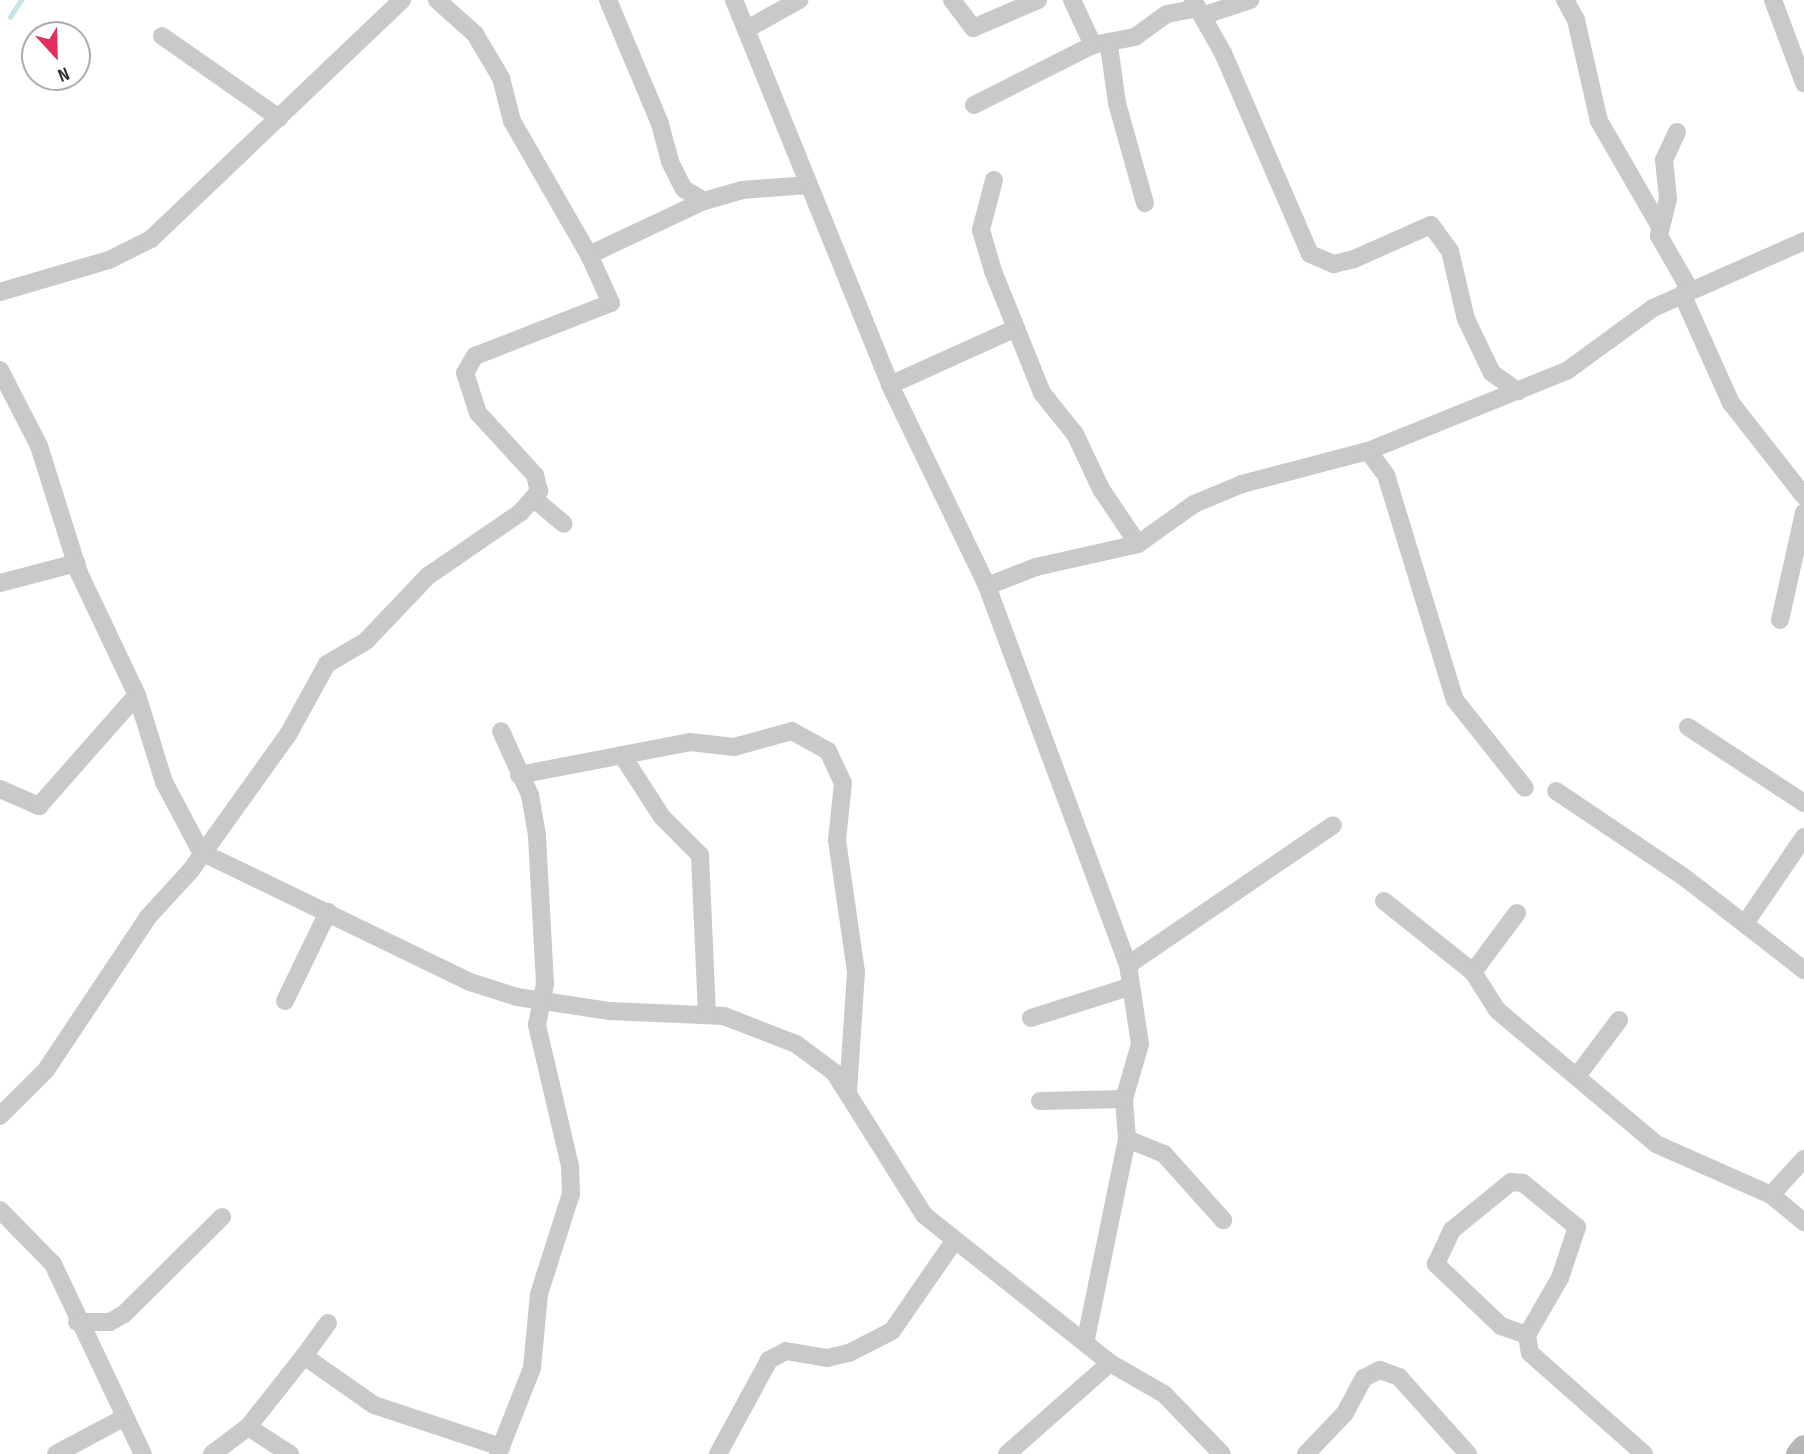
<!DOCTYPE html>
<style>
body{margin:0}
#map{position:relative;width:1804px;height:1454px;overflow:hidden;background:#fff;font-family:"Sofia Sans Condensed",sans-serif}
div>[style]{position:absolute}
.stream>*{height:4.5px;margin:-2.25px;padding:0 2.25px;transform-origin:2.25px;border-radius:2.25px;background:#c6e3ea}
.minor>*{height:18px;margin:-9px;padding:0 9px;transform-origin:9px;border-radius:9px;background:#c9c9c9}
.secondary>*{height:24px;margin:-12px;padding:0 12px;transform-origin:12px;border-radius:12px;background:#b6b6b6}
span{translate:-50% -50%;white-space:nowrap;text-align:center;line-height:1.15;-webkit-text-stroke:7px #fff;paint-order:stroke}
.north{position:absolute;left:21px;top:21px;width:70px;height:70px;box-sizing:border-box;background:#fff;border:2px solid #ababab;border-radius:50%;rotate:158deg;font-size:19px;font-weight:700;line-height:28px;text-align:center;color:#2c2c2c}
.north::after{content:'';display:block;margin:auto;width:24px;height:32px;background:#e32e5c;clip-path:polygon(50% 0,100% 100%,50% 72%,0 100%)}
</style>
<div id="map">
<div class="stream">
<div style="left:10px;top:17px;width:20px;rotate:-57deg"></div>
</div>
<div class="minor">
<div style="left:437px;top:0;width:51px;rotate:41.8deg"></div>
<div style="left:475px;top:34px;width:51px;rotate:59.4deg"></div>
<div style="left:501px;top:78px;width:44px;rotate:75.7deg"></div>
<div style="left:512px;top:121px;width:155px;rotate:60.1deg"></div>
<div style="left:589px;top:255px;width:127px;rotate:-25.2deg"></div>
<div style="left:704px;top:201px;width:40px;rotate:-16deg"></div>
<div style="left:742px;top:190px;width:67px;rotate:-4.3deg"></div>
<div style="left:608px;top:0;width:134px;rotate:67.2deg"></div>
<div style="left:660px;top:124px;width:39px;rotate:75deg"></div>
<div style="left:670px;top:162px;width:30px;rotate:63deg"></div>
<div style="left:684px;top:189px;width:23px;rotate:31deg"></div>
<div style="left:734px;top:0;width:415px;rotate:67.9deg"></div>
<div style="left:890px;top:385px;width:223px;rotate:64.2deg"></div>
<div style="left:987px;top:586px;width:404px;rotate:69.6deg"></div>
<div style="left:1128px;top:965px;width:80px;rotate:81.4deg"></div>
<div style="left:1140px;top:1044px;width:57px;rotate:106.2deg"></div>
<div style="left:1124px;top:1099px;width:40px;rotate:85.7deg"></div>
<div style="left:1127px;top:1139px;width:204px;rotate:101.6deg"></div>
<div style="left:952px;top:0;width:35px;rotate:53deg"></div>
<div style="left:973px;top:28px;width:71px;rotate:-23.3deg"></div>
<div style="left:1072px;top:0;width:50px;rotate:65deg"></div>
<div style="left:1093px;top:45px;width:43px;rotate:-10.8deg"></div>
<div style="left:1135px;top:37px;width:39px;rotate:-36deg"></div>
<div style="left:1167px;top:14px;width:31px;rotate:-11deg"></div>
<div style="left:1193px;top:0;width:61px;rotate:60.5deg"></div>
<div style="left:1223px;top:53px;width:219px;rotate:66.6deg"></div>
<div style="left:1310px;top:254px;width:26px;rotate:23deg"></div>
<div style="left:1334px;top:264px;width:21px;rotate:-14deg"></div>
<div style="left:1354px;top:259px;width:84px;rotate:-23.8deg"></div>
<div style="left:1431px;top:225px;width:32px;rotate:54deg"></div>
<div style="left:1450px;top:251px;width:70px;rotate:76.8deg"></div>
<div style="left:1466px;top:319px;width:60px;rotate:64.3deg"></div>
<div style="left:1492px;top:373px;width:32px;rotate:35deg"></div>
<div style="left:1565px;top:0;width:23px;rotate:61deg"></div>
<div style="left:1576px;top:20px;width:104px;rotate:77.2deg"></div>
<div style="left:1599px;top:121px;width:120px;rotate:60deg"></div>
<div style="left:1773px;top:0;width:89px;rotate:69.5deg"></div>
<div style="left:1202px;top:16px;width:51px;rotate:-18.4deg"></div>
<div style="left:747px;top:29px;width:60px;rotate:-29.1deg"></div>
<div style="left:162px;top:36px;width:143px;rotate:35deg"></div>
<div style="left:1109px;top:46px;width:58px;rotate:82deg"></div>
<div style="left:1117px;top:103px;width:104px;rotate:74.4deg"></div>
<div style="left:974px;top:105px;width:133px;rotate:-26.8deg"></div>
<div style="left:1677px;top:132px;width:31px;rotate:115deg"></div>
<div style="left:1664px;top:160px;width:39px;rotate:84deg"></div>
<div style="left:1668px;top:199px;width:38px;rotate:104deg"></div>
<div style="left:1659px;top:236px;width:62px;rotate:60.1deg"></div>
<div style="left:994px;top:180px;width:52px;rotate:104.6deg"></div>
<div style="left:981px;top:230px;width:43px;rotate:73.7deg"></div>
<div style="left:993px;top:271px;width:131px;rotate:68.1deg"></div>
<div style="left:1042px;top:393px;width:53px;rotate:51.2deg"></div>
<div style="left:1075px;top:434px;width:61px;rotate:64.7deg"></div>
<div style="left:1101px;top:489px;width:66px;rotate:56.1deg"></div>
<div style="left:0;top:292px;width:114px;rotate:-16.4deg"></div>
<div style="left:109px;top:260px;width:47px;rotate:-26.6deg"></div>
<div style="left:151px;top:239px;width:347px;rotate:-43.6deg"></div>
<div style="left:1682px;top:294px;width:120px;rotate:65.8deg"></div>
<div style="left:1731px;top:403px;width:118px;rotate:51.9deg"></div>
<div style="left:0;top:370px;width:85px;rotate:62.8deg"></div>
<div style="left:39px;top:446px;width:133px;rotate:72.5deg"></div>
<div style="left:79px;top:573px;width:135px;rotate:64.6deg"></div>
<div style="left:137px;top:695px;width:91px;rotate:72.8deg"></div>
<div style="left:164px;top:782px;width:79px;rotate:62.1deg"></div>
<div style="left:201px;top:852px;width:299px;rotate:25.8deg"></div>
<div style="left:470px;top:982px;width:49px;rotate:17.7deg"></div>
<div style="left:517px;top:997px;width:94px;rotate:8.6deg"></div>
<div style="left:610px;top:1011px;width:114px;rotate:2.5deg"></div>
<div style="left:724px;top:1016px;width:77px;rotate:21.3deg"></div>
<div style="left:796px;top:1044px;width:47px;rotate:36.4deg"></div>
<div style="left:834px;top:1072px;width:169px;rotate:57.8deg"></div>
<div style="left:924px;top:1215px;width:238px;rotate:38.5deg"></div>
<div style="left:1110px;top:1363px;width:62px;rotate:29.9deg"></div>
<div style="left:1164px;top:1394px;width:83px;rotate:46deg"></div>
<div style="left:890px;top:385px;width:138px;rotate:-24.3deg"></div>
<div style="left:1368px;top:451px;width:30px;rotate:53deg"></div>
<div style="left:1386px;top:475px;width:235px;rotate:73deg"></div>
<div style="left:1455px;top:700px;width:112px;rotate:51.5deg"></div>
<div style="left:533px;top:498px;width:40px;rotate:40deg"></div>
<div style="left:0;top:583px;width:79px;rotate:-14.7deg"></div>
<div style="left:987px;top:586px;width:53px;rotate:-21.2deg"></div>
<div style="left:1036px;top:567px;width:105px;rotate:-12.7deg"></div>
<div style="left:1138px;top:544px;width:69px;rotate:-35.5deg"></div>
<div style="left:1194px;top:504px;width:52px;rotate:-22.6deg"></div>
<div style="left:1242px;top:484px;width:130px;rotate:-14.7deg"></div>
<div style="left:1368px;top:451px;width:216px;rotate:-22deg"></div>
<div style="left:1568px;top:370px;width:105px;rotate:-36.1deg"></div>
<div style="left:1653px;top:308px;width:165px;rotate:-23.9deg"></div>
<div style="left:1780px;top:620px;width:110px;rotate:-77.4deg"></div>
<div style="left:1688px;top:727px;width:139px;rotate:33.2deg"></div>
<div style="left:622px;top:755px;width:74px;rotate:57.2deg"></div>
<div style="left:662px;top:817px;width:54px;rotate:45deg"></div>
<div style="left:700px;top:855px;width:159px;rotate:87.5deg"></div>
<div style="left:519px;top:775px;width:174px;rotate:-10.9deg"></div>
<div style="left:690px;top:742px;width:44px;rotate:6.5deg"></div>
<div style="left:734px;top:747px;width:60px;rotate:-15.4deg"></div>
<div style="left:792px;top:731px;width:41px;rotate:29.1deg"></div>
<div style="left:828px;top:751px;width:35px;rotate:65deg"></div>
<div style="left:843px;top:783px;width:57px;rotate:96deg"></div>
<div style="left:837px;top:840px;width:133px;rotate:81.8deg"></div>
<div style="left:856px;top:972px;width:119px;rotate:93.8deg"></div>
<div style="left:0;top:789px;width:43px;rotate:23.6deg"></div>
<div style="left:39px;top:806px;width:148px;rotate:-48.6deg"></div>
<div style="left:1556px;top:791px;width:154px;rotate:33.9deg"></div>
<div style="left:1684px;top:877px;width:152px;rotate:37.8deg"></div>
<div style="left:1384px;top:901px;width:114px;rotate:38.6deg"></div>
<div style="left:1517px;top:913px;width:74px;rotate:126.7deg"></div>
<div style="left:1473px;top:972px;width:45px;rotate:57.7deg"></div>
<div style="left:1497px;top:1010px;width:208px;rotate:40.1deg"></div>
<div style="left:1656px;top:1144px;width:126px;rotate:23.9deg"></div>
<div style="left:1771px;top:1195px;width:43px;rotate:39.3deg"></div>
<div style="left:1746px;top:922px;width:103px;rotate:-55.7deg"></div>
<div style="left:1128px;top:965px;width:248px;rotate:-34.3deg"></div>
<div style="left:285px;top:1001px;width:99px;rotate:-64.2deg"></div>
<div style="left:1031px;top:1018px;width:103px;rotate:-17.6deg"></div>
<div style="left:1577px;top:1076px;width:70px;rotate:-53.1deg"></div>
<div style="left:1040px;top:1101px;width:84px;rotate:-1.4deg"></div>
<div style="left:0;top:1116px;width:65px;rotate:-45deg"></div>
<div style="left:46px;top:1070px;width:184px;rotate:-56.3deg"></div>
<div style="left:148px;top:917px;width:64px;rotate:-47.5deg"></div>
<div style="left:191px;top:870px;width:168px;rotate:-54.4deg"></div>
<div style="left:289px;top:733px;width:79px;rotate:-61.2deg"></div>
<div style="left:327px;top:664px;width:45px;rotate:-30.5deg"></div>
<div style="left:366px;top:641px;width:90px;rotate:-46.4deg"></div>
<div style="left:428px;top:576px;width:113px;rotate:-34.5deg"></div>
<div style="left:521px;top:512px;width:28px;rotate:-49deg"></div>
<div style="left:539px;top:491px;width:16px;rotate:-104deg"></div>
<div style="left:535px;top:475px;width:84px;rotate:-132.6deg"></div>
<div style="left:478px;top:413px;width:42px;rotate:-108deg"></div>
<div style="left:465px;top:373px;width:20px;rotate:-60deg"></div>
<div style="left:475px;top:356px;width:146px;rotate:-21.3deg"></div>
<div style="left:611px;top:303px;width:53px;rotate:-114.6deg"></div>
<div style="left:1127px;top:1139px;width:40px;rotate:22deg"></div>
<div style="left:1164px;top:1154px;width:89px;rotate:48.2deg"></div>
<div style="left:1771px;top:1195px;width:49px;rotate:-47.5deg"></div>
<div style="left:0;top:1210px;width:76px;rotate:45.5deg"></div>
<div style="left:53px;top:1264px;width:210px;rotate:64.7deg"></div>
<div style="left:77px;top:1322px;width:33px"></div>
<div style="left:110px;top:1322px;width:16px;rotate:-30deg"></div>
<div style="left:124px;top:1314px;width:138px;rotate:-44.7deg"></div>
<div style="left:328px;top:1323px;width:41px;rotate:126deg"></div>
<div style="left:304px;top:1356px;width:85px;rotate:35deg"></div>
<div style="left:374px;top:1405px;width:134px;rotate:18.3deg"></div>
<div style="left:1527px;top:1335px;width:28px;rotate:-161deg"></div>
<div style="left:1501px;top:1326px;width:90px;rotate:-136.4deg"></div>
<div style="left:1436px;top:1264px;width:38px;rotate:-65deg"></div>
<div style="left:1452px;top:1230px;width:76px;rotate:-39.1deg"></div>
<div style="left:1511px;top:1182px;width:12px;rotate:5deg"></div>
<div style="left:1523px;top:1183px;width:70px;rotate:39.2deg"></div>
<div style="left:1577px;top:1227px;width:54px;rotate:108.4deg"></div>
<div style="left:1560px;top:1278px;width:66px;rotate:120.1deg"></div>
<div style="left:1527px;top:1335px;width:18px;rotate:81deg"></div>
<div style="left:1530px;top:1353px;width:152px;rotate:41.5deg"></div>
<div style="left:248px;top:1427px;width:50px;rotate:32.7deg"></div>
<div style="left:56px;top:1454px;width:76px;rotate:-28.2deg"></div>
<div style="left:212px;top:1454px;width:45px;rotate:-36.9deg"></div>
<div style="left:248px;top:1427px;width:90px;rotate:-51.7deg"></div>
<div style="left:498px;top:1454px;width:92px;rotate:-68.4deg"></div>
<div style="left:532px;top:1368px;width:74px;rotate:-84.6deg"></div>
<div style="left:539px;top:1294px;width:105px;rotate:-72.3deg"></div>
<div style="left:571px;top:1194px;width:28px;rotate:-92deg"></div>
<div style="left:570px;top:1166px;width:145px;rotate:-103.2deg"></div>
<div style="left:537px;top:1025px;width:42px;rotate:-79deg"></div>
<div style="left:545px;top:984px;width:149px;rotate:-93.1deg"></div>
<div style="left:537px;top:835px;width:41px;rotate:-99.9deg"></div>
<div style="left:530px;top:795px;width:70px;rotate:-114.4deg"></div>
<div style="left:718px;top:1454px;width:107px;rotate:-61.5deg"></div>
<div style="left:769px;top:1360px;width:19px;rotate:-28deg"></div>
<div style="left:786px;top:1351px;width:42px;rotate:9.7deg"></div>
<div style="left:827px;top:1358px;width:23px;rotate:-13deg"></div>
<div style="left:849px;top:1353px;width:48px;rotate:-27.1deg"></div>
<div style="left:892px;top:1331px;width:109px;rotate:-55.4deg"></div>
<div style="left:1007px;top:1454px;width:137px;rotate:-41.5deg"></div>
<div style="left:1306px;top:1454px;width:57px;rotate:-46.4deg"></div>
<div style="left:1345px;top:1413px;width:40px;rotate:-62deg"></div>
<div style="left:1364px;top:1378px;width:18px;rotate:-27deg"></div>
<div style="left:1380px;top:1370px;width:20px;rotate:20deg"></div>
<div style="left:1399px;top:1377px;width:103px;rotate:48.1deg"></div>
</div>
<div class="secondary">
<div style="left:1798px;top:1454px;width:9px;rotate:-49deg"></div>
</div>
<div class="north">N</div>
</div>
